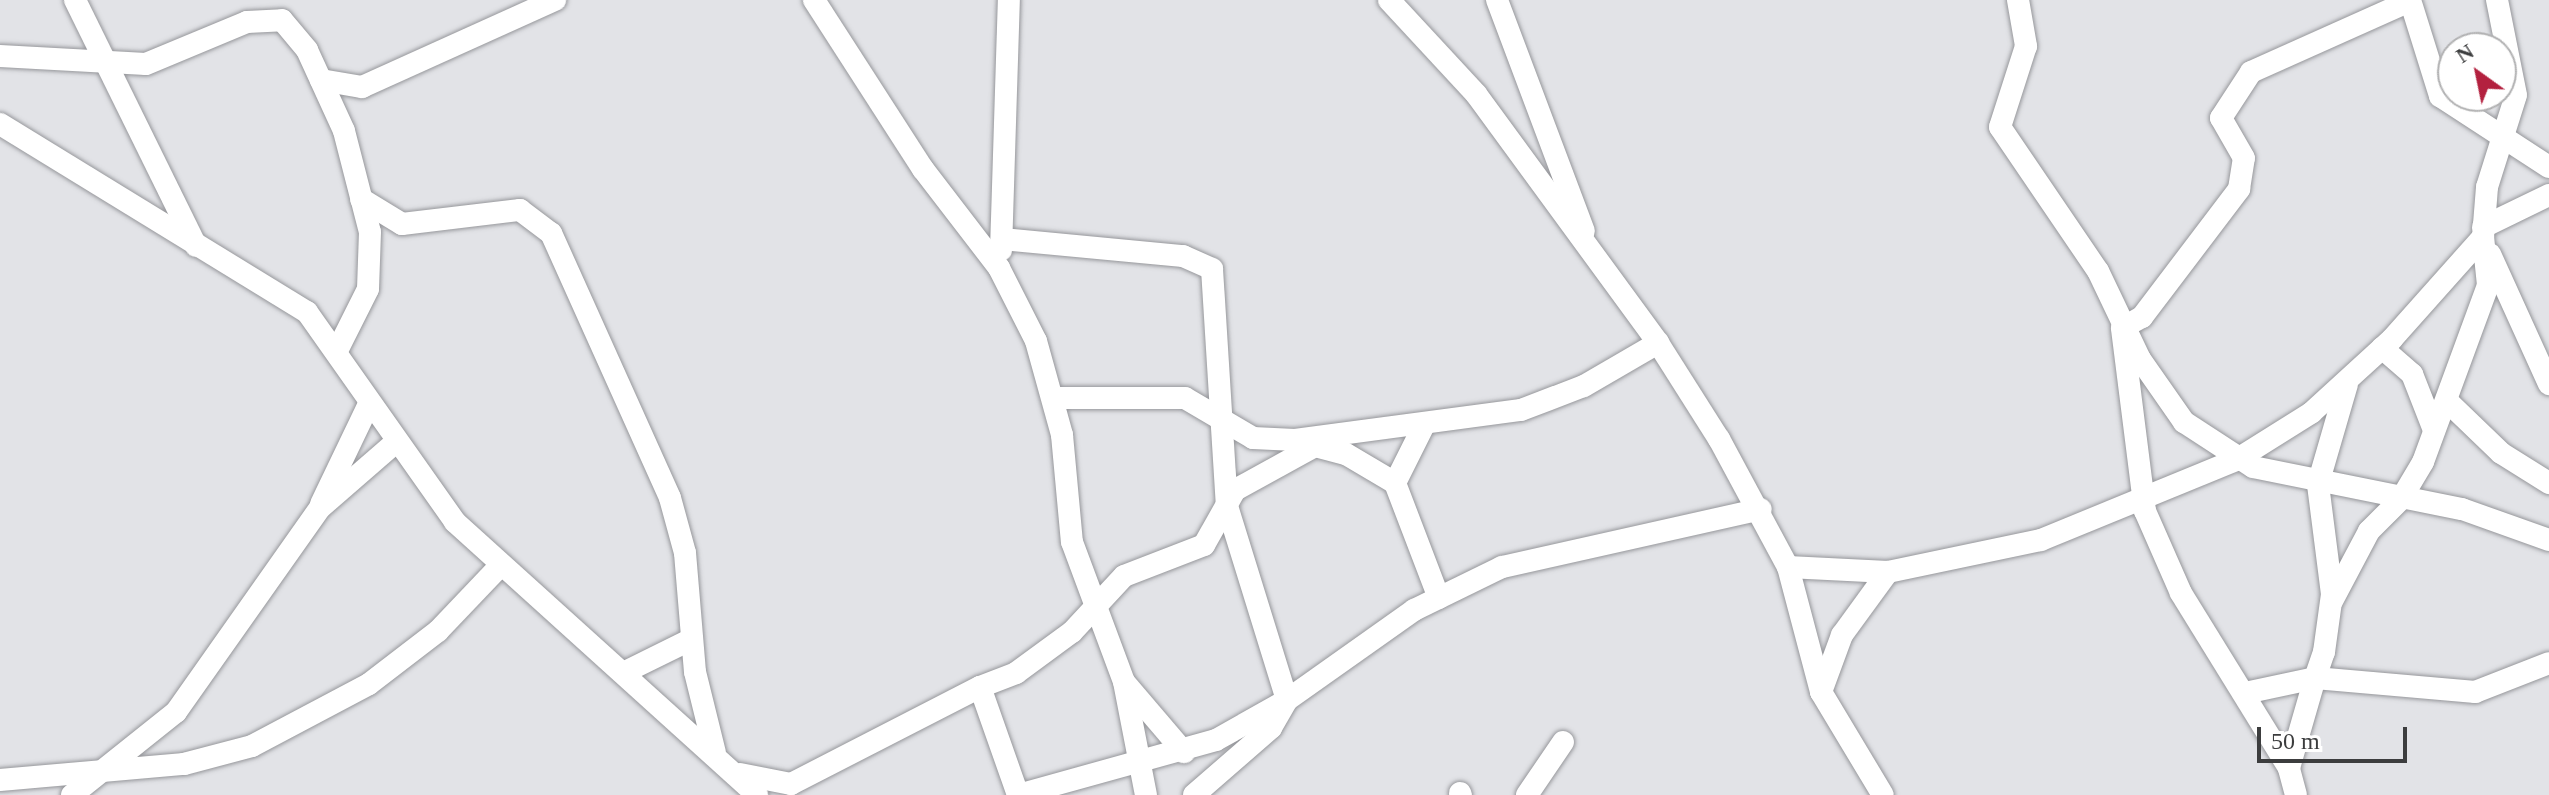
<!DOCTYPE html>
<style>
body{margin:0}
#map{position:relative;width:2549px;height:795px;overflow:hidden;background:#e2e3e7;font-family:"Times New Roman",serif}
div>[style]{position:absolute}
.roads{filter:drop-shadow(0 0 2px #96979b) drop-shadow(0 0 2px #96979b)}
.street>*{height:22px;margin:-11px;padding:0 11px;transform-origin:11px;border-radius:11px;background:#fff}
span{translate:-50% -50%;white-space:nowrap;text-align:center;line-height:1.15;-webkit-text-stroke:6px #fff;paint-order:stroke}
.north{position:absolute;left:2437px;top:32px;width:80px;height:80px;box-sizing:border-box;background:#fff;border:2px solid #b1b1b2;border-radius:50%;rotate:327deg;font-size:22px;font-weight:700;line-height:32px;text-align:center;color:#3c3d3e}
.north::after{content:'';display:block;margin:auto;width:28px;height:36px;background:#b3213f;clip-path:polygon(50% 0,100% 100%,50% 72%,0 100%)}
.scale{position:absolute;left:2257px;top:727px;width:150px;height:36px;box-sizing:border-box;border:4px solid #3c3d3e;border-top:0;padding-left:10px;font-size:24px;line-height:28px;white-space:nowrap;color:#3c3d3e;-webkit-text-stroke:6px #fff;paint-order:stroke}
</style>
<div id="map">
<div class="roads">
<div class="street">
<div style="left:75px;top:0;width:274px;rotate:63.8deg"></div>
<div style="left:814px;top:0;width:201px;rotate:57.2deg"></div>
<div style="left:923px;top:169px;width:125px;rotate:52.5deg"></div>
<div style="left:999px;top:268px;width:82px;rotate:63.1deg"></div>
<div style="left:1036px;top:341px;width:98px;rotate:74.5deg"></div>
<div style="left:1062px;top:435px;width:107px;rotate:84.7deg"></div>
<div style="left:1072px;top:542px;width:149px;rotate:69.6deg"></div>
<div style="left:1124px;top:682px;width:115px;rotate:79deg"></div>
<div style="left:1389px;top:0;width:128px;rotate:47.2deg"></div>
<div style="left:1476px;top:94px;width:308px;rotate:53.8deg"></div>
<div style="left:1658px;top:343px;width:114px;rotate:57.6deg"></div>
<div style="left:1719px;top:439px;width:145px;rotate:61.7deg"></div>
<div style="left:1788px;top:567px;width:129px;rotate:75.2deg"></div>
<div style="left:1821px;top:692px;width:120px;rotate:59deg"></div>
<div style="left:1497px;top:0;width:247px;rotate:69.4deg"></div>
<div style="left:2018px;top:0;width:47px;rotate:80.1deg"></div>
<div style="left:2026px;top:46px;width:85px;rotate:107.8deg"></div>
<div style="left:2000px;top:127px;width:174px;rotate:55.8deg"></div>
<div style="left:2098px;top:271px;width:98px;rotate:64.5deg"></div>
<div style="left:2140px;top:359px;width:77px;rotate:55.1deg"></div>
<div style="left:2184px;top:422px;width:82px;rotate:33.1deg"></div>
<div style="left:2253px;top:467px;width:213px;rotate:11.4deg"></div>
<div style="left:2462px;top:509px;width:92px;rotate:19.6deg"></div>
<div style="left:2410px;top:0;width:101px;rotate:72.6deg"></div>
<div style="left:2440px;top:96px;width:130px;rotate:33.1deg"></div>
<div style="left:0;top:56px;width:146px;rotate:3.1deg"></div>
<div style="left:146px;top:64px;width:109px;rotate:-22.6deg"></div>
<div style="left:247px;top:22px;width:35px;rotate:-3deg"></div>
<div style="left:282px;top:20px;width:39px;rotate:50deg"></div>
<div style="left:307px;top:50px;width:89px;rotate:65.4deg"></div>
<div style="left:344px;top:131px;width:104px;rotate:75.6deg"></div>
<div style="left:370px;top:232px;width:57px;rotate:92deg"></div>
<div style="left:368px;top:289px;width:69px;rotate:116.6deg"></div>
<div style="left:321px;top:80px;width:42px;rotate:9.7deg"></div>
<div style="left:362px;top:87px;width:212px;rotate:-24.3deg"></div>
<div style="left:0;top:124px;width:360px;rotate:31.5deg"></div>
<div style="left:307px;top:312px;width:257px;rotate:54.8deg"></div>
<div style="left:455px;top:522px;width:407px;rotate:42.1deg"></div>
<div style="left:361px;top:199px;width:48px;rotate:31.4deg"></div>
<div style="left:402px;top:224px;width:119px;rotate:-6.8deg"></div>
<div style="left:520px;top:210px;width:39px;rotate:37deg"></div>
<div style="left:551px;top:233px;width:290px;rotate:65.8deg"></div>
<div style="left:670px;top:498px;width:57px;rotate:74.7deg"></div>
<div style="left:685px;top:553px;width:119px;rotate:85.2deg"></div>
<div style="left:695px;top:672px;width:83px;rotate:76.1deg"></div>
<div style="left:2483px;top:227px;width:73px;rotate:-25.9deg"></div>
<div style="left:1002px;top:239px;width:182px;rotate:5.4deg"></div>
<div style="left:1183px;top:256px;width:32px;rotate:24deg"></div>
<div style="left:1212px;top:269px;width:237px;rotate:86.4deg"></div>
<div style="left:1227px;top:506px;width:203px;rotate:72.8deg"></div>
<div style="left:1287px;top:700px;width:32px;rotate:120deg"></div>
<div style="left:1271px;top:728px;width:102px;rotate:139deg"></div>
<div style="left:1001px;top:250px;width:250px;rotate:-88.2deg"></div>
<div style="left:2490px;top:254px;width:143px;rotate:65.6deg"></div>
<div style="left:2382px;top:348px;width:40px;rotate:41deg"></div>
<div style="left:2412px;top:374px;width:60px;rotate:68.6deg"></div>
<div style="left:1053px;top:398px;width:132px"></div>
<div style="left:1185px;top:398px;width:79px;rotate:30.5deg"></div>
<div style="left:1253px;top:438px;width:42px;rotate:2.7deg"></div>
<div style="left:1295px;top:440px;width:228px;rotate:-7.6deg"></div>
<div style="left:1521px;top:410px;width:67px;rotate:-20.9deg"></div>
<div style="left:1584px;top:386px;width:86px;rotate:-30.2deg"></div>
<div style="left:2447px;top:401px;width:75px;rotate:43.9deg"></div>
<div style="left:2501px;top:453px;width:57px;rotate:32deg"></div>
<div style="left:1308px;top:444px;width:39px;rotate:15deg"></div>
<div style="left:1346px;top:454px;width:57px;rotate:30.6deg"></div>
<div style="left:1395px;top:483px;width:123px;rotate:69.1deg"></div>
<div style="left:1395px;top:483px;width:63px;rotate:-63.4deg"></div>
<div style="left:321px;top:504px;width:111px;rotate:-64.4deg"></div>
<div style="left:1788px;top:567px;width:100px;rotate:2.9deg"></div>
<div style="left:1888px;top:572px;width:156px;rotate:-11.8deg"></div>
<div style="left:2041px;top:540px;width:211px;rotate:-22.3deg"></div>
<div style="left:2236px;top:460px;width:89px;rotate:-32.1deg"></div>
<div style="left:2311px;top:413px;width:110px;rotate:-42.4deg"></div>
<div style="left:2392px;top:339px;width:137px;rotate:-48.3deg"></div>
<div style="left:2483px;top:237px;width:50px;rotate:-85.4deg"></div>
<div style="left:2487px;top:187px;width:96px;rotate:-72.5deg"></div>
<div style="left:2516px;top:95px;width:97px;rotate:-101.3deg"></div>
<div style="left:2332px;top:601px;width:79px;rotate:-62.1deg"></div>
<div style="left:2369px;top:531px;width:45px;rotate:-45deg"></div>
<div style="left:2401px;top:499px;width:43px;rotate:-59.3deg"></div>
<div style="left:2423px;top:462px;width:189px;rotate:-69.8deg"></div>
<div style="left:2488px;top:285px;width:48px;rotate:-95.9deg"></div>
<div style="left:625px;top:672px;width:72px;rotate:-26.2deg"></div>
<div style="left:1125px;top:683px;width:91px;rotate:49.5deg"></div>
<div style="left:980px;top:687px;width:39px;rotate:-21deg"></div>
<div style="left:1016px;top:673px;width:69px;rotate:-36.2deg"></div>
<div style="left:1072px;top:632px;width:76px;rotate:-47.1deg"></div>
<div style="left:1124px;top:576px;width:86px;rotate:-21.2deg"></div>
<div style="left:1204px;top:545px;width:63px;rotate:-60.6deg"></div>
<div style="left:1235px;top:490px;width:91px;rotate:-28.8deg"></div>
<div style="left:1821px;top:692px;width:61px;rotate:-69.8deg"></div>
<div style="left:1842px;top:635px;width:78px;rotate:-53.9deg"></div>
<div style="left:2245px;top:693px;width:72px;rotate:-12.1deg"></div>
<div style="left:2315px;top:678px;width:28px;rotate:-71deg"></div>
<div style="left:2324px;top:652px;width:59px;rotate:-82.1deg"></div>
<div style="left:2332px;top:594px;width:111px;rotate:-97.3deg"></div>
<div style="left:2318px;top:484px;width:104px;rotate:-73.8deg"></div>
<div style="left:2289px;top:768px;width:94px;rotate:-73.9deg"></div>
<div style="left:2315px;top:678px;width:161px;rotate:5deg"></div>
<div style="left:2475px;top:692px;width:79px;rotate:-21.4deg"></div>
<div style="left:740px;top:774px;width:52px;rotate:11.1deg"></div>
<div style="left:791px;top:784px;width:212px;rotate:-27.2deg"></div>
<div style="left:980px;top:687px;width:114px;rotate:70.6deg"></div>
<div style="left:0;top:780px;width:185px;rotate:-5deg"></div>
<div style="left:184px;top:764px;width:70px;rotate:-14.8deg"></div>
<div style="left:252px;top:746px;width:132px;rotate:-27.9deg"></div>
<div style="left:369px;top:684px;width:87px;rotate:-37.5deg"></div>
<div style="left:438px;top:631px;width:90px;rotate:-46.4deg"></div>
<div style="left:1460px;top:793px;width:2px;rotate:63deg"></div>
<div style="left:72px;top:795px;width:133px;rotate:-38.6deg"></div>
<div style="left:176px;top:712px;width:250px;rotate:-54.8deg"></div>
<div style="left:320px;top:508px;width:101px;rotate:-41deg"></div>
<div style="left:1018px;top:795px;width:205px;rotate:-15.5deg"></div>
<div style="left:1216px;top:740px;width:81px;rotate:-29.4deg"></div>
<div style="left:1287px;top:700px;width:156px;rotate:-35.3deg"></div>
<div style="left:1414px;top:610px;width:98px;rotate:-26deg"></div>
<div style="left:1502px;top:567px;width:265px;rotate:-12.6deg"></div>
<div style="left:1527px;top:795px;width:64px;rotate:-55.8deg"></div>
<div style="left:2296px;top:795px;width:28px;rotate:-105deg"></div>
<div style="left:2289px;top:768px;width:206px;rotate:-121.7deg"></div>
<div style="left:2181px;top:593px;width:90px;rotate:-113.7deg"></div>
<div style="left:2145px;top:511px;width:184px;rotate:-97.2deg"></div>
<div style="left:2122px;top:328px;width:23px;rotate:-29deg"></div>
<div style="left:2142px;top:317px;width:161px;rotate:-52.8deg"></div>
<div style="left:2239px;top:189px;width:31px;rotate:-81deg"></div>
<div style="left:2244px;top:158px;width:46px;rotate:-119.9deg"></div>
<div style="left:2221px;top:118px;width:55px;rotate:-56.9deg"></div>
<div style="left:2251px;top:72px;width:174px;rotate:-24.1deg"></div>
</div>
</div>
<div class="north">N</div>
<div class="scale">50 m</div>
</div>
